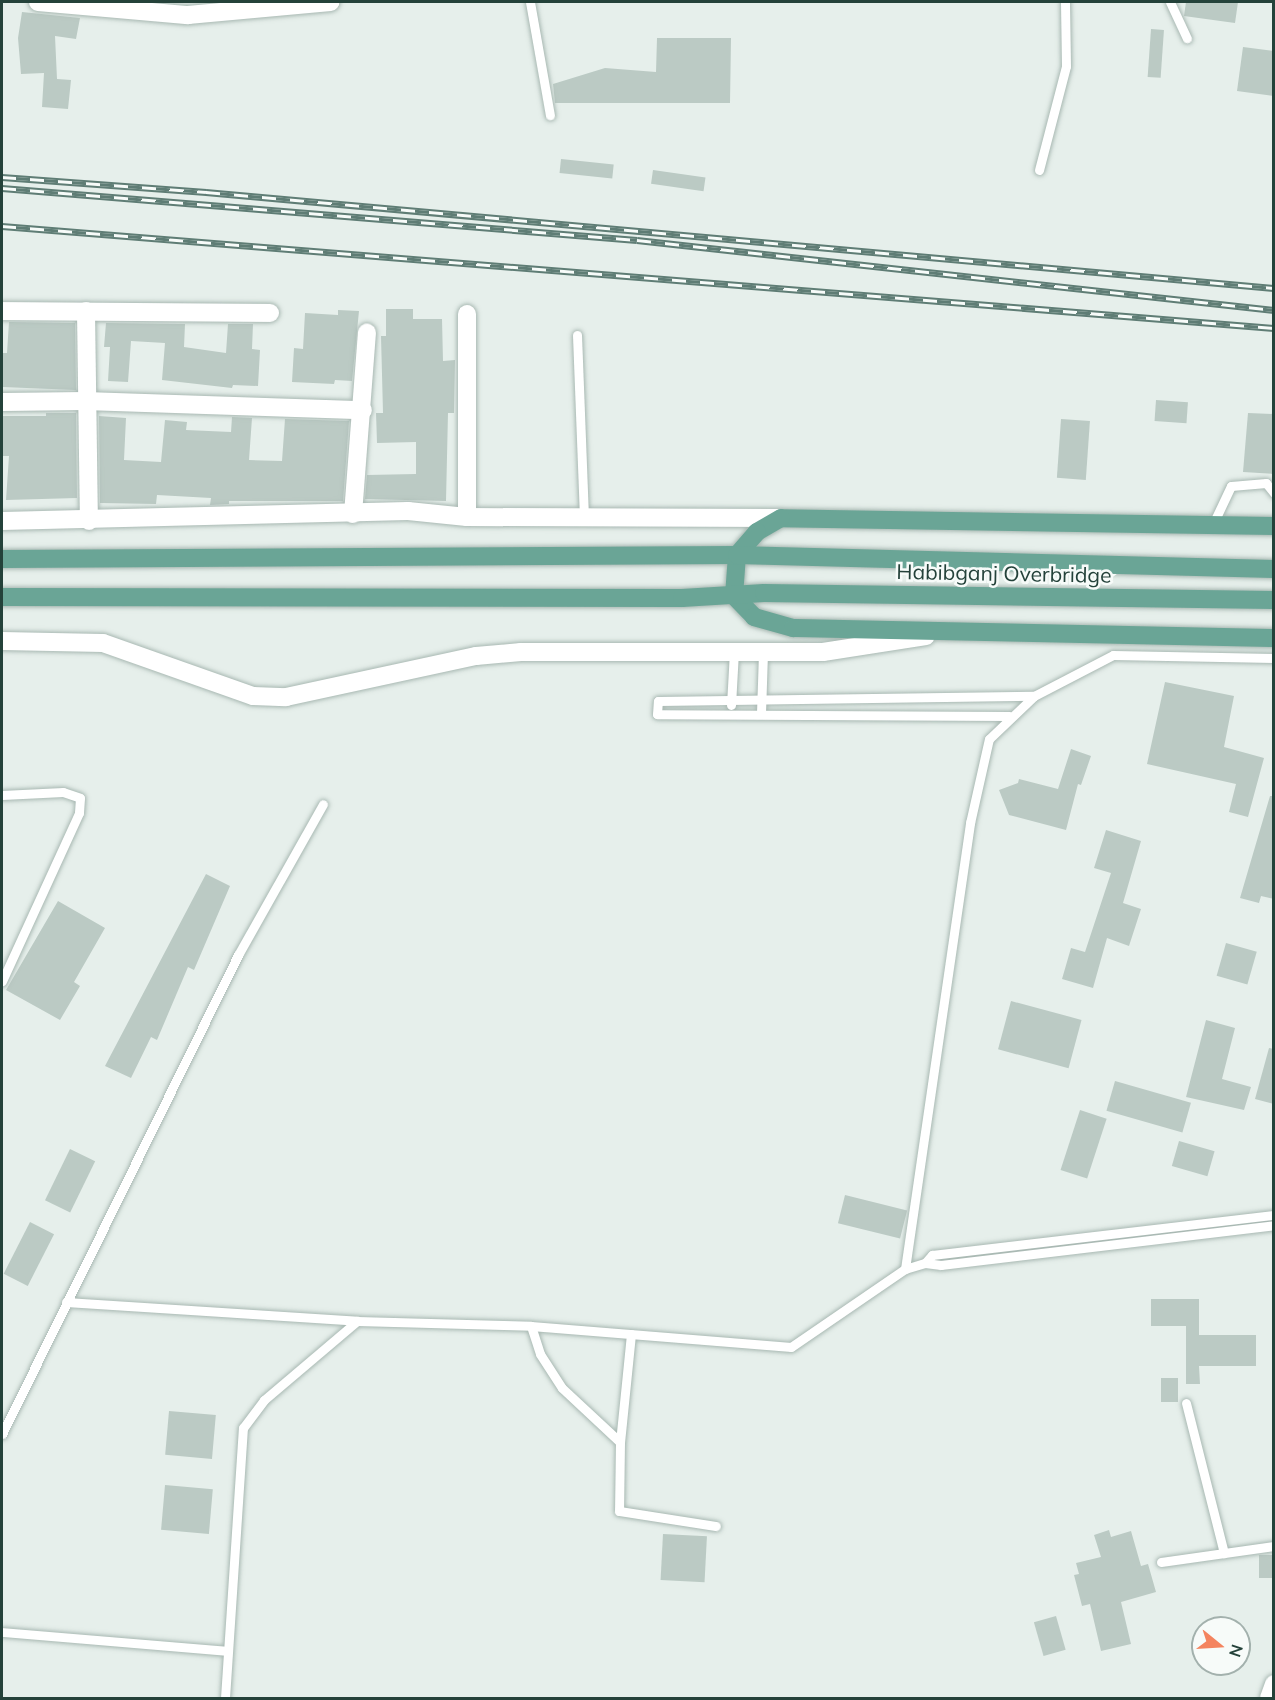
<!DOCTYPE html>
<style>
body{margin:0}
#map{position:relative;width:1275px;height:1700px;overflow:hidden;background:#e6efeb;font-family:Mulish,sans-serif}
div>[style]{position:absolute}
.building>*{inset:0;background:#bbcac4;transform-origin:0 0}
.roads{filter:drop-shadow(0 0 2px #a8b8b2) drop-shadow(0 0 2px #a8b8b2)}
.service>*{height:9px;margin:-4.5px;padding:0 4.5px;transform-origin:4.5px;border-radius:4.5px;background:#fff}
.minor>*{height:18px;margin:-9px;padding:0 9px;transform-origin:9px;border-radius:9px;background:#fff}
.tertiary>*{height:18px;margin:-9px;padding:0 9px;transform-origin:9px;border-radius:9px;background:#fff}
.secondary>*{height:18px;margin:-9px;padding:0 9px;transform-origin:9px;border-radius:9px;background:#fff}
.primary>*{height:18px;margin:-9px;padding:0 9px;transform-origin:9px;border-radius:9px;background:#6aa596}
.rail>*{height:7px;margin-top:-3.5px;transform-origin:0;background:repeating-linear-gradient(90deg,#f7fbf9 0 14px,#5f7d75 0 28px);box-sizing:border-box;border-block:2px solid #5f7d75}
span{translate:-50% -50%;white-space:nowrap;text-align:center;line-height:1.15;-webkit-text-stroke:5px #f7fbf9;paint-order:stroke}
.street-label{font-size:21px;color:#24423a}
.frame{position:absolute;inset:0;border:3px solid #24423a;pointer-events:none}
.north{position:absolute;left:1191px;top:1616px;width:60px;height:60px;box-sizing:border-box;background:#f7fbf9;border:2px solid #a3b1ad;border-radius:50%;rotate:108deg;font-size:16px;font-weight:700;line-height:24px;text-align:center;color:#24423a}
.north::after{content:'';display:block;margin:auto;width:21px;height:27px;background:#f4845f;clip-path:polygon(50% 0,100% 100%,50% 72%,0 100%)}
</style>
<div id="map">
<div class="building">
<div style="clip-path:polygon(1186px 2px,1238px 2px,1235px 23px,1184px 16px)"></div>
<div style="clip-path:polygon(22px 12px,80px 18px,76px 39px,55px 36px,57px 79px,71px 80px,68px 109px,42px 107px,44px 73px,21px 74px,18px 38px)"></div>
<div style="left:1151px;top:29px;width:13px;height:48px;rotate:4deg"></div>
<div style="clip-path:polygon(657px 38px,731px 38px,730px 103px,555px 103px,553px 84px,605px 68px,656px 72px)"></div>
<div style="clip-path:polygon(1243px 47px,1274px 51px,1274px 96px,1237px 91px)"></div>
<div style="left:561px;top:159px;width:53px;height:14px;rotate:6deg"></div>
<div style="left:653px;top:170px;width:53px;height:14px;rotate:8deg"></div>
<div style="clip-path:polygon(386px 309px,413px 309px,413px 319px,442px 319px,443px 361px,455px 360px,454px 413px,448px 413px,446px 501px,365px 499px,367px 475px,416px 474px,416px 442px,377px 443px,376px 413px,383px 413px,381px 336px,386px 336px)"></div>
<div style="clip-path:polygon(338px 310px,359px 311px,352px 381px,335px 380px,334px 384px,292px 382px,294px 348px,303px 349px,305px 313px,338px 315px)"></div>
<div style="clip-path:polygon(9px 322px,75px 323px,76px 390px,2px 387px,2px 353px,7px 353px)"></div>
<div style="clip-path:polygon(106px 323px,185px 324px,184px 347px,226px 353px,228px 324px,253px 324px,252px 349px,260px 350px,258px 386px,233px 385px,232px 388px,162px 380px,165px 343px,131px 341px,128px 382px,108px 381px,110px 347px,104px 347px)"></div>
<div style="left:1156px;top:400px;width:32px;height:21px;rotate:4deg"></div>
<div style="clip-path:polygon(46px 413px,76px 413px,77px 498px,6px 500px,9px 456px,2px 456px,2px 416px,46px 416px)"></div>
<div style="clip-path:polygon(1248px 413px,1274px 414px,1274px 474px,1243px 472px)"></div>
<div style="clip-path:polygon(99px 416px,126px 418px,124px 460px,161px 462px,165px 420px,187px 422px,186px 430px,231px 432px,232px 417px,252px 418px,249px 460px,282px 461px,285px 419px,349px 421px,343px 501px,229px 501px,229px 504px,210px 505px,211px 498px,157px 495px,156px 504px,100px 503px)"></div>
<div style="left:1061px;top:419px;width:29px;height:59px;rotate:4deg"></div>
<div style="clip-path:polygon(1165px 682px,1234px 696px,1224px 747px,1264px 758px,1248px 817px,1229px 812px,1236px 784px,1147px 764px)"></div>
<div style="clip-path:polygon(1071px 749px,1091px 756px,1081px 785px,1078px 784px,1066px 830px,1009px 815px,999px 790px,1018px 783px,1019px 779px,1058px 789px)"></div>
<div style="clip-path:polygon(1270px 796px,1274px 796px,1274px 899px,1261px 896px,1259px 903px,1240px 898px)"></div>
<div style="clip-path:polygon(1106px 830px,1141px 841px,1123px 903px,1141px 909px,1129px 946px,1107px 938px,1093px 988px,1062px 979px,1071px 948px,1085px 952px,1111px 873px,1094px 868px)"></div>
<div style="clip-path:polygon(206px 874px,230px 886px,194px 970px,188px 967px,157px 1040px,151px 1037px,131px 1078px,105px 1066px)"></div>
<div style="clip-path:polygon(58px 901px,105px 928px,74px 982px,80px 986px,60px 1020px,6px 990px)"></div>
<div style="left:1226px;top:943px;width:32px;height:34px;rotate:16deg"></div>
<div style="left:1011px;top:1001px;width:73px;height:50px;rotate:15deg"></div>
<div style="clip-path:polygon(1206px 1020px,1235px 1028px,1222px 1079px,1251px 1087px,1244px 1110px,1186px 1097px)"></div>
<div style="clip-path:polygon(1269px 1048px,1274px 1049px,1274px 1104px,1255px 1099px)"></div>
<div style="left:1115px;top:1081px;width:79px;height:31px;rotate:16deg"></div>
<div style="left:1080px;top:1110px;width:28px;height:63px;rotate:18deg"></div>
<div style="left:1179px;top:1141px;width:37px;height:26px;rotate:16deg"></div>
<div style="left:70px;top:1149px;width:28px;height:57px;rotate:26deg"></div>
<div style="left:845px;top:1195px;width:64px;height:29px;rotate:14deg"></div>
<div style="left:30px;top:1222px;width:27px;height:58px;rotate:27deg"></div>
<div style="clip-path:polygon(1151px 1299px,1199px 1299px,1199px 1335px,1256px 1335px,1256px 1366px,1199px 1366px,1200px 1384px,1186px 1384px,1186px 1326px,1151px 1326px)"></div>
<div style="left:1161px;top:1378px;width:17px;height:24px"></div>
<div style="left:169px;top:1411px;width:47px;height:44px;rotate:5deg"></div>
<div style="left:165px;top:1485px;width:48px;height:45px;rotate:5deg"></div>
<div style="clip-path:polygon(1109px 1530px,1111px 1537px,1131px 1531px,1141px 1566px,1148px 1564px,1156px 1592px,1121px 1602px,1131px 1644px,1101px 1651px,1090px 1604px,1082px 1606px,1074px 1575px,1079px 1574px,1076px 1563px,1101px 1557px,1094px 1535px)"></div>
<div style="left:663px;top:1534px;width:44px;height:46px;rotate:3deg"></div>
<div style="left:1274px;top:1555px;width:23px;height:15px;rotate:90deg"></div>
<div style="left:1056px;top:1616px;width:35px;height:23px;rotate:74deg"></div>
</div>
<div class="roads">
<div class="service">
<div style="left:530px;top:2px;width:115px;rotate:80deg"></div>
<div style="left:1170px;top:2px;width:40px;rotate:65deg"></div>
<div style="left:1039px;top:170px;width:107px;rotate:-75.4deg"></div>
<div style="left:1066px;top:66px;width:64px;rotate:-90.9deg"></div>
<div style="left:577px;top:335px;width:183px;rotate:87.8deg"></div>
<div style="left:1213px;top:524px;width:42px;rotate:-64.7deg"></div>
<div style="left:1231px;top:486px;width:35px;rotate:-5deg"></div>
<div style="left:1266px;top:483px;width:13px;rotate:51deg"></div>
<div style="left:731px;top:705px;width:54px;rotate:-86.8deg"></div>
<div style="left:761px;top:713px;width:61px;rotate:-88.1deg"></div>
<div style="left:1009px;top:716px;width:352px;rotate:-179.7deg"></div>
<div style="left:657px;top:714px;width:13px;rotate:-86deg"></div>
<div style="left:658px;top:701px;width:376px;rotate:-0.8deg"></div>
<div style="left:2px;top:795px;width:61px;rotate:-2.8deg"></div>
<div style="left:63px;top:792px;width:18px;rotate:19deg"></div>
<div style="left:80px;top:798px;width:15px;rotate:94deg"></div>
<div style="left:79px;top:813px;width:185px;rotate:114.6deg"></div>
<div style="left:925px;top:1263px;width:11px;rotate:-49deg"></div>
<div style="left:932px;top:1255px;width:344px;rotate:-6.7deg"></div>
<div style="left:905px;top:1269px;width:451px;rotate:-81.7deg"></div>
<div style="left:970px;top:823px;width:86px;rotate:-77.3deg"></div>
<div style="left:989px;top:739px;width:62px;rotate:-43.7deg"></div>
<div style="left:1034px;top:696px;width:89px;rotate:-27.4deg"></div>
<div style="left:1113px;top:655px;width:161px;rotate:1.1deg"></div>
<div style="left:66px;top:1302px;width:292px;rotate:3.7deg"></div>
<div style="left:357px;top:1321px;width:174px;rotate:1.6deg"></div>
<div style="left:531px;top:1326px;width:261px;rotate:4.6deg"></div>
<div style="left:791px;top:1347px;width:138px;rotate:-34.4deg"></div>
<div style="left:905px;top:1269px;width:21px;rotate:-17deg"></div>
<div style="left:925px;top:1263px;width:16px;rotate:7deg"></div>
<div style="left:941px;top:1265px;width:335px;rotate:-6.8deg"></div>
<div style="left:531px;top:1326px;width:29px;rotate:72deg"></div>
<div style="left:540px;top:1354px;width:40px;rotate:57.1deg"></div>
<div style="left:562px;top:1388px;width:79px;rotate:43deg"></div>
<div style="left:631px;top:1334px;width:109px;rotate:95.8deg"></div>
<div style="left:620px;top:1442px;width:69px;rotate:90.8deg"></div>
<div style="left:619px;top:1511px;width:98px;rotate:8.8deg"></div>
<div style="left:1186px;top:1403px;width:155px;rotate:75.8deg"></div>
<div style="left:2px;top:1434px;width:534px;rotate:-63.77deg"></div>
<div style="left:238px;top:955px;width:173px;rotate:-60.6deg"></div>
<div style="left:1161px;top:1562px;width:114px;rotate:-8.1deg"></div>
<div style="left:2px;top:1632px;width:226px;rotate:4.8deg"></div>
<div style="left:225px;top:1698px;width:271px;rotate:-86.2deg"></div>
<div style="left:243px;top:1428px;width:35px;rotate:-53deg"></div>
<div style="left:264px;top:1400px;width:122px;rotate:-40.3deg"></div>
</div>
<div class="minor">
<div style="left:2px;top:311px;width:268px;rotate:0.4deg"></div>
<div style="left:86px;top:311px;width:210px;rotate:89.2deg"></div>
<div style="left:467px;top:314px;width:203px;rotate:90deg"></div>
<div style="left:2px;top:402px;width:83px;rotate:-0.7deg"></div>
<div style="left:85px;top:401px;width:278px;rotate:1.9deg"></div>
<div style="left:353px;top:514px;width:182px;rotate:-85.6deg"></div>
</div>
<div class="tertiary">
<div style="left:38px;top:2px;width:151px;rotate:5deg"></div>
<div style="left:188px;top:15px;width:143px;rotate:-5.2deg"></div>
<div style="left:2px;top:521px;width:406px;rotate:-1.4deg"></div>
<div style="left:408px;top:511px;width:59px;rotate:5.8deg"></div>
<div style="left:467px;top:517px;width:314px;rotate:0.2deg"></div>
<div style="left:2px;top:641px;width:101px;rotate:1.1deg"></div>
<div style="left:103px;top:643px;width:159px;rotate:19.5deg"></div>
<div style="left:253px;top:696px;width:33px;rotate:2deg"></div>
<div style="left:286px;top:697px;width:194px;rotate:-12.2deg"></div>
<div style="left:476px;top:656px;width:45px;rotate:-5.1deg"></div>
<div style="left:521px;top:652px;width:302px"></div>
<div style="left:823px;top:652px;width:104px;rotate:-8.8deg"></div>
</div>
<div class="secondary">
<div style="left:1269px;top:1698px;width:15px;rotate:-70deg"></div>
</div>
<div class="primary">
<div style="left:1274px;top:526px;width:493px;rotate:-179.1deg"></div>
<div style="left:781px;top:518px;width:28px;rotate:150deg"></div>
<div style="left:757px;top:532px;width:30px;rotate:131deg"></div>
<div style="left:737px;top:555px;width:41px;rotate:94.2deg"></div>
<div style="left:734px;top:596px;width:29px;rotate:46deg"></div>
<div style="left:754px;top:617px;width:41px;rotate:15.8deg"></div>
<div style="left:793px;top:628px;width:481px;rotate:1.2deg"></div>
<div style="left:2px;top:559px;width:735px;rotate:-0.31deg"></div>
<div style="left:737px;top:555px;width:537px;rotate:1.49deg"></div>
<div style="left:2px;top:597px;width:680px;rotate:0.08deg"></div>
<div style="left:682px;top:598px;width:82px;rotate:-3.5deg"></div>
<div style="left:764px;top:593px;width:510px;rotate:0.79deg"></div>
</div>
</div>
<div class="rail">
<div style="left:2px;top:177px;width:205px;rotate:4.2deg"></div>
<div style="left:206px;top:192px;width:1072px;rotate:5.14deg"></div>
<div style="left:2px;top:188px;width:637px;rotate:4.68deg"></div>
<div style="left:637px;top:240px;width:641px;rotate:6.27deg"></div>
<div style="left:2px;top:226px;width:1276px;rotate:4.58deg"></div>
</div>
<div class="street-label">
<span style="left:1004px;top:573px;rotate:1deg">Habibganj Overbridge</span>
</div>
<div class="frame"></div>
<div class="north">N</div>
</div>
